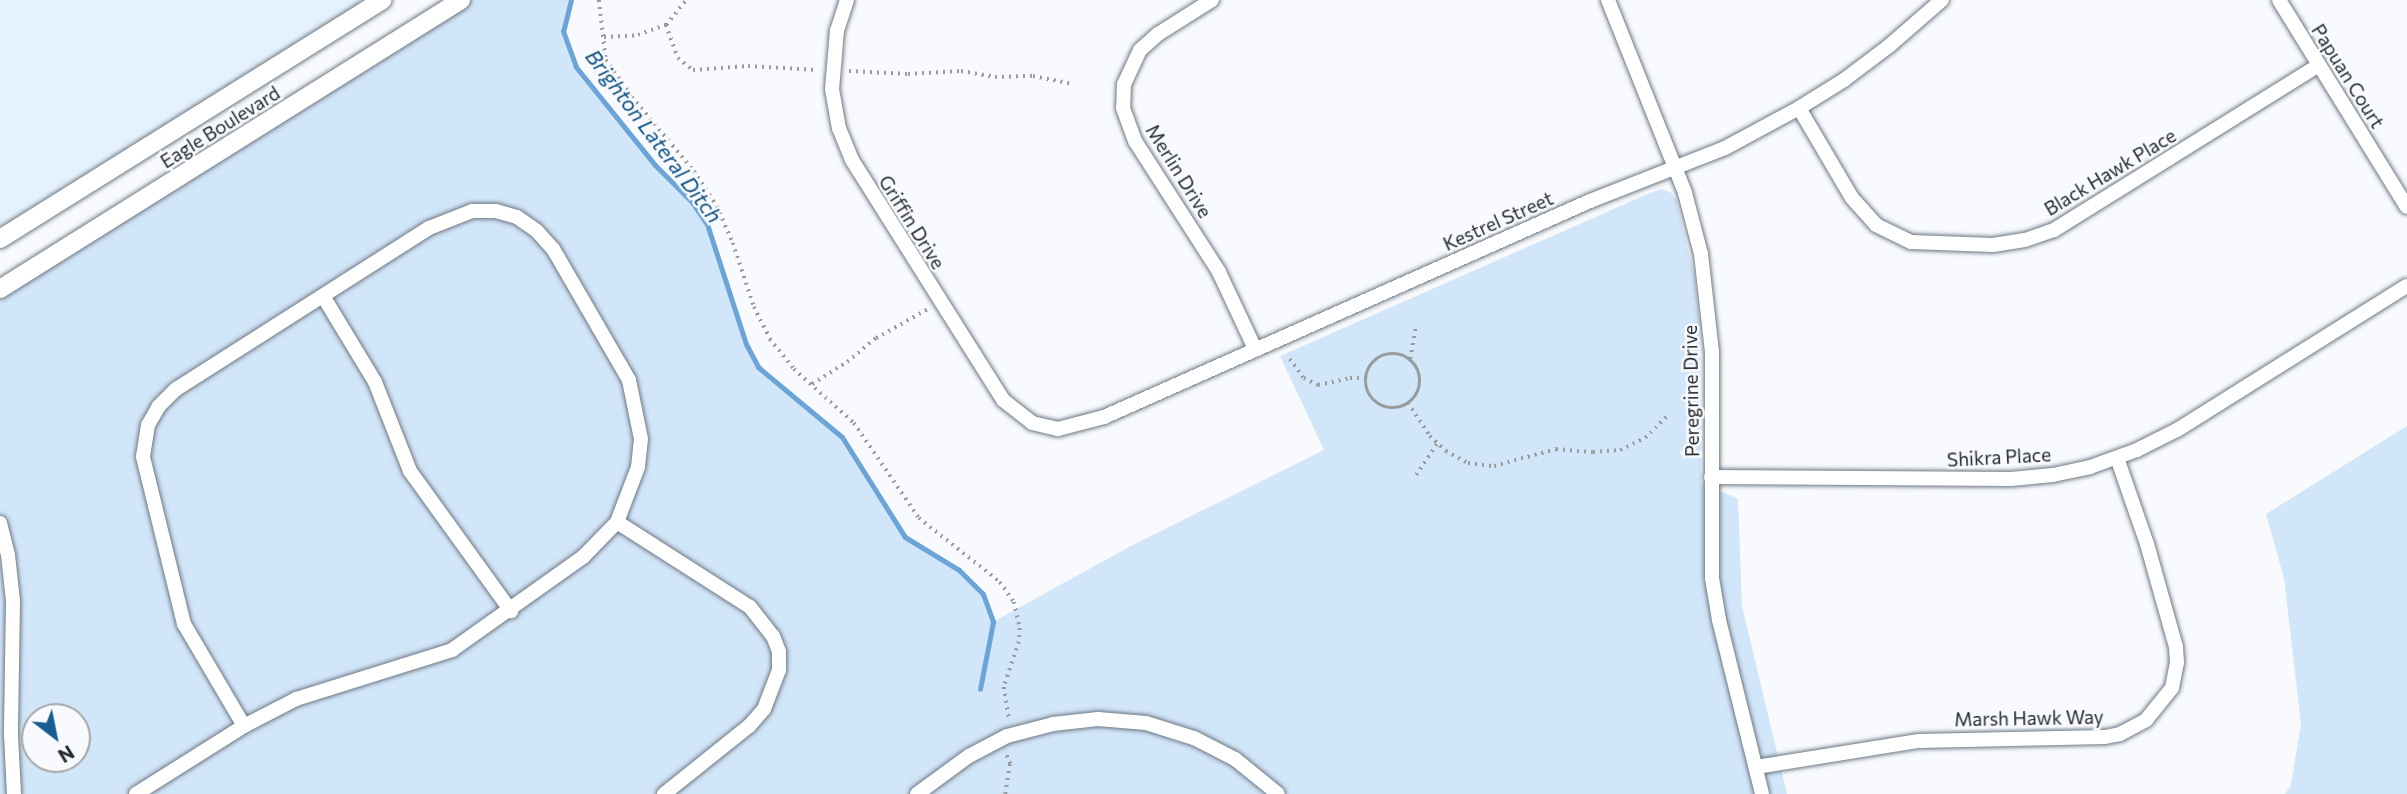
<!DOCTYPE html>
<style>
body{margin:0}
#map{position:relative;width:2407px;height:794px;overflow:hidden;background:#f8fafd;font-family:Commissioner,sans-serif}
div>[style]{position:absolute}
.built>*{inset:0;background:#e5f1fc}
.green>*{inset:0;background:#d2e6f9}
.stream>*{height:5px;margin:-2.5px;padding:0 2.5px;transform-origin:2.5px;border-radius:2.5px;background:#6ba4d7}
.path>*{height:3.5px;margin-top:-1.75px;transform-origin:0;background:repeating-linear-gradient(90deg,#989c9f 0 2px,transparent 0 7px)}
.path>.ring{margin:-1.75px;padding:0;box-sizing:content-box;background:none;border:3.5px solid #989c9f;border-radius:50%}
.roads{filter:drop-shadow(0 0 2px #6d7883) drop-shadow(0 0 2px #6d7883)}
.minor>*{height:14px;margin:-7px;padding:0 7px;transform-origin:7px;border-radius:7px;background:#fff}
.tertiary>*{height:18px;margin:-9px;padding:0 9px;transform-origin:9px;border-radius:9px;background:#fff}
span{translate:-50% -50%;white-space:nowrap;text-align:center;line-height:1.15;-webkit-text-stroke:5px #f8fafd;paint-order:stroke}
.street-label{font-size:19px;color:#272c30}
.water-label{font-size:21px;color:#0f5181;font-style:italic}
.north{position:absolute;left:21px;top:703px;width:70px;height:70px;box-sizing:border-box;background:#f8fafd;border:2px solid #a4a8ab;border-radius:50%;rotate:148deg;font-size:19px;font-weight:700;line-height:28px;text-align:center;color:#272c30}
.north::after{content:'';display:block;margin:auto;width:24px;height:32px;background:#185d92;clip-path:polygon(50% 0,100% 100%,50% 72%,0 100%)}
</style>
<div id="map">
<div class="built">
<div style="clip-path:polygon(0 0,382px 0,0 239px)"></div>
</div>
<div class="green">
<div style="clip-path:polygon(evenodd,465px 0,570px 0,563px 31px,576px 67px,655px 165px,692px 202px,707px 224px,746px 343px,758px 367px,842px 437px,905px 537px,959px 570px,983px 594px,993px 622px,1129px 547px,1324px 450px,1280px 356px,1650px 193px,1662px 189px,1670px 192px,1676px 199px,1695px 279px,1700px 331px,1701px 483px,1738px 499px,1742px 606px,1787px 794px,0 794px,0 290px,465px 0,35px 717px,77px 717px,77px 759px,35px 759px,35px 717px)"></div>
<div style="clip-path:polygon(2407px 426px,2407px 794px,2285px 794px,2291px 785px,2301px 724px,2284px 578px,2266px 514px)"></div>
</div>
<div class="stream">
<div style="left:571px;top:0;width:32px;rotate:104deg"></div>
<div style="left:563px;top:31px;width:38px;rotate:70deg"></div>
<div style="left:576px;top:67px;width:126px;rotate:51.1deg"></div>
<div style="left:655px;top:165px;width:52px;rotate:45deg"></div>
<div style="left:692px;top:202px;width:27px;rotate:56deg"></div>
<div style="left:707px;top:224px;width:126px;rotate:72deg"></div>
<div style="left:746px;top:344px;width:26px;rotate:62deg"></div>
<div style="left:758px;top:367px;width:109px;rotate:39.8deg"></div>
<div style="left:842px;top:437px;width:118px;rotate:57.8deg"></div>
<div style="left:905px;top:537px;width:63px;rotate:31.4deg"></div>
<div style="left:959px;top:570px;width:34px;rotate:45deg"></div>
<div style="left:983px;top:594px;width:30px;rotate:70deg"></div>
<div style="left:993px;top:622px;width:68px;rotate:101deg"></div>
</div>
<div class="path">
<div style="left:599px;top:0;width:60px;rotate:83.3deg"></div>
<div style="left:606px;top:60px;width:45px;rotate:54.9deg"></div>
<div style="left:632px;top:97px;width:97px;rotate:50deg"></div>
<div style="left:694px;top:171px;width:42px;rotate:56.7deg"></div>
<div style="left:717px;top:206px;width:40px;rotate:66.6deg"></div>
<div style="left:733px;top:243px;width:67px;rotate:71.8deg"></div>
<div style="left:754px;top:307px;width:36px;rotate:63deg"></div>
<div style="left:770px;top:339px;width:38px;rotate:51deg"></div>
<div style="left:794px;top:369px;width:81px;rotate:42deg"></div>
<div style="left:854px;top:423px;width:115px;rotate:55.6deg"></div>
<div style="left:919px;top:518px;width:103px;rotate:38.3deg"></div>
<div style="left:1000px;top:582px;width:24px;rotate:55deg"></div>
<div style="left:1014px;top:602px;width:27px;rotate:77deg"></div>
<div style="left:1020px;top:628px;width:14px;rotate:94deg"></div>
<div style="left:1019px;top:642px;width:47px;rotate:108.4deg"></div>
<div style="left:1004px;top:687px;width:33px;rotate:81deg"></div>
<div style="left:666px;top:25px;width:35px;rotate:70deg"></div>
<div style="left:678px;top:58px;width:19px;rotate:39deg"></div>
<div style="left:693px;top:70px;width:55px;rotate:-4.2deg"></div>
<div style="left:748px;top:66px;width:70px;rotate:3.3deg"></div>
<div style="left:604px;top:37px;width:34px;rotate:-3deg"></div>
<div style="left:638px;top:35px;width:30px;rotate:-20deg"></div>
<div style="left:666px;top:25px;width:32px;rotate:-51deg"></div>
<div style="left:849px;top:71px;width:59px;rotate:2.9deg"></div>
<div style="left:908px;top:74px;width:53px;rotate:-3.2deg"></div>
<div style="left:961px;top:71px;width:35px;rotate:10deg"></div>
<div style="left:995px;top:77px;width:38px;rotate:-2deg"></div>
<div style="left:1033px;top:76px;width:41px;rotate:11.3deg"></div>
<div class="ring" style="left:1366px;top:354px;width:50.5px;height:50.5px"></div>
<div style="left:1290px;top:359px;width:24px;rotate:54deg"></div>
<div style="left:1304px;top:378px;width:16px;rotate:27deg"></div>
<div style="left:1318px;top:385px;width:33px;rotate:-12deg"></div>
<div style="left:1350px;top:378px;width:17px"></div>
<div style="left:1410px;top:359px;width:35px;rotate:-80deg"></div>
<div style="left:812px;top:384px;width:41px;rotate:-32.2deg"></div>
<div style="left:847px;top:362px;width:38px;rotate:-40deg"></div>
<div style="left:876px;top:338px;width:60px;rotate:-29.1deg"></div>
<div style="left:1408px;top:403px;width:40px;rotate:56deg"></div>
<div style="left:1430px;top:436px;width:22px;rotate:43deg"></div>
<div style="left:1446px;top:451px;width:25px;rotate:29deg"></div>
<div style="left:1468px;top:463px;width:26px;rotate:7deg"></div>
<div style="left:1494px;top:466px;width:64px;rotate:-15.3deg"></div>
<div style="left:1556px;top:449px;width:37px;rotate:5deg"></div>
<div style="left:1593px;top:452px;width:27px;rotate:-4deg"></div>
<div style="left:1620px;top:450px;width:28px;rotate:-26deg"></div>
<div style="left:1645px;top:438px;width:30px;rotate:-45deg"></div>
<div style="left:1416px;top:475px;width:37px;rotate:-56deg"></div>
<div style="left:1005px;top:794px;width:30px;rotate:-81deg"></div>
<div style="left:1010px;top:764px;width:11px;rotate:-112deg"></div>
</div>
<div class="roads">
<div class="minor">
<div style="left:847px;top:0;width:32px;rotate:108deg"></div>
<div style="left:837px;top:30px;width:59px;rotate:94.8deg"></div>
<div style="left:832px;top:89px;width:40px;rotate:80deg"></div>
<div style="left:839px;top:128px;width:35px;rotate:68deg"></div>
<div style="left:852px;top:160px;width:284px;rotate:57.8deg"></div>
<div style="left:1003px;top:400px;width:37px;rotate:38deg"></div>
<div style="left:1032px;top:423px;width:27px;rotate:13deg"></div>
<div style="left:1058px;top:429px;width:48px;rotate:-14.6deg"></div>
<div style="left:1104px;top:417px;width:532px;rotate:-23.96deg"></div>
<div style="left:1590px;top:201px;width:145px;rotate:-21.4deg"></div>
<div style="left:1725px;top:148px;width:84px;rotate:-28.4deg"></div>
<div style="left:1799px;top:108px;width:53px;rotate:-31.9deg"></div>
<div style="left:1844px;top:80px;width:56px;rotate:-37.1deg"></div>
<div style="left:1889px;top:46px;width:70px;rotate:-41deg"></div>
<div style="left:1212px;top:0;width:64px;rotate:147.8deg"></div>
<div style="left:1158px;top:34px;width:24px;rotate:138deg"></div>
<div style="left:1140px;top:50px;width:38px;rotate:115deg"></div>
<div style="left:1124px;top:84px;width:24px;rotate:92deg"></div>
<div style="left:1123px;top:108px;width:35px;rotate:70deg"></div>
<div style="left:1135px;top:141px;width:156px;rotate:57.3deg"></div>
<div style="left:1219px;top:272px;width:85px;rotate:64.9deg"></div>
<div style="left:1608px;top:0;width:208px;rotate:68.2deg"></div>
<div style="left:1685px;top:193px;width:63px;rotate:75.3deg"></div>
<div style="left:1701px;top:254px;width:99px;rotate:83.6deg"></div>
<div style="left:1712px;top:352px;width:226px;rotate:90deg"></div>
<div style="left:1712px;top:578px;width:43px;rotate:80.5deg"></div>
<div style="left:1719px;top:620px;width:179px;rotate:76.1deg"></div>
<div style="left:2279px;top:0;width:243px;rotate:58.3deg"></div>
<div style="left:1799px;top:108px;width:104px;rotate:59.5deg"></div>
<div style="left:1852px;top:198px;width:36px;rotate:48deg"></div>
<div style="left:1876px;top:225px;width:39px;rotate:26deg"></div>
<div style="left:1911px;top:242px;width:82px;rotate:2.1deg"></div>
<div style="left:1993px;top:245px;width:32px;rotate:-9deg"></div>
<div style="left:2025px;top:240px;width:31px;rotate:-19deg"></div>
<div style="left:2054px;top:230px;width:312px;rotate:-31.9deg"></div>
<div style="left:323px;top:296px;width:100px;rotate:58.8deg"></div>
<div style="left:375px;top:382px;width:96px;rotate:68.5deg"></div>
<div style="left:410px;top:471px;width:173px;rotate:54.2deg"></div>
<div style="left:1711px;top:477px;width:300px;rotate:0.4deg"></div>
<div style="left:2011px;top:479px;width:42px;rotate:-5.4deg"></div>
<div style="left:2053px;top:475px;width:38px;rotate:-12deg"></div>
<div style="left:2090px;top:467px;width:50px;rotate:-19.9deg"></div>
<div style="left:2137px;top:450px;width:45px;rotate:-26.6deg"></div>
<div style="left:2177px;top:430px;width:271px;rotate:-32.1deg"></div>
<div style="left:617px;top:522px;width:158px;rotate:32.6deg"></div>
<div style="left:750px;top:607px;width:37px;rotate:52deg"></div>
<div style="left:773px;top:636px;width:17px;rotate:69deg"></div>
<div style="left:779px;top:652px;width:18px;rotate:90deg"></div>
<div style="left:779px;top:670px;width:42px;rotate:111deg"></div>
<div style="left:764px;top:709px;width:23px;rotate:131deg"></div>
<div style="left:749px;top:726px;width:109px;rotate:141.3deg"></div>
<div style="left:0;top:523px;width:33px;rotate:76deg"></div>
<div style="left:8px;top:555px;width:46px;rotate:83.8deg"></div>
<div style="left:13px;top:601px;width:134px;rotate:90.9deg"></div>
<div style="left:11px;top:735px;width:59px;rotate:87.1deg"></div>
<div style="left:1756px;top:767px;width:165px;rotate:-9.1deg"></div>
<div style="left:1919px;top:741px;width:186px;rotate:-1.2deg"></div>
<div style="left:2105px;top:737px;width:15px;rotate:-11deg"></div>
<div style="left:2120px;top:734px;width:30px;rotate:-28deg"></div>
<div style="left:2146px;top:720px;width:41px;rotate:-50.9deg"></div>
<div style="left:2172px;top:688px;width:26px;rotate:-79deg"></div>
<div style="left:2177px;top:662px;width:15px;rotate:-94deg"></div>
<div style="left:2176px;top:647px;width:107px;rotate:-105.7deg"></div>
<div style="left:2147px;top:544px;width:91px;rotate:-109.2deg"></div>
<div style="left:136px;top:794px;width:128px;rotate:-32.2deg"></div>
<div style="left:244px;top:726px;width:59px;rotate:-27.4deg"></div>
<div style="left:296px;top:699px;width:164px;rotate:-17.4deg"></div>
<div style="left:452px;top:650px;width:161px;rotate:-35.4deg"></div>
<div style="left:583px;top:557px;width:49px;rotate:-45.8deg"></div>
<div style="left:617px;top:522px;width:59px;rotate:-69.1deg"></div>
<div style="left:638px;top:467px;width:28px;rotate:-84deg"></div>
<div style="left:641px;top:439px;width:60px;rotate:-101.5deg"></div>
<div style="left:629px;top:380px;width:151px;rotate:-120.1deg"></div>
<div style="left:553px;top:249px;width:24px;rotate:-132deg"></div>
<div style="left:537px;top:231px;width:24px;rotate:-145deg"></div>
<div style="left:517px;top:217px;width:22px;rotate:-164deg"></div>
<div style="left:496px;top:211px;width:24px;rotate:180deg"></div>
<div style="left:472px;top:211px;width:46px;rotate:158.4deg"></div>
<div style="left:429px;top:228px;width:301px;rotate:147.5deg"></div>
<div style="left:175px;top:390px;width:23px;rotate:135deg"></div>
<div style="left:159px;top:406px;width:22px;rotate:120deg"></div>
<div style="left:148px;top:425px;width:32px;rotate:99deg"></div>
<div style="left:143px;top:457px;width:172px;rotate:76.2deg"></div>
<div style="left:184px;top:624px;width:118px;rotate:59.5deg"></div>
<div style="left:917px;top:794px;width:64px;rotate:-36.2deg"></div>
<div style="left:969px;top:756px;width:43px;rotate:-27.8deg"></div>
<div style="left:1007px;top:736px;width:48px;rotate:-14.6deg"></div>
<div style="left:1053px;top:724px;width:45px;rotate:-6.3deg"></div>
<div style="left:1098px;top:719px;width:48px;rotate:4.8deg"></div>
<div style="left:1146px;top:723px;width:50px;rotate:17.4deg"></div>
<div style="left:1194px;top:738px;width:46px;rotate:27.1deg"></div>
<div style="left:1235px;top:759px;width:55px;rotate:39.1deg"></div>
</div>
<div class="tertiary">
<div style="left:0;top:239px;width:451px;rotate:-32deg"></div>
<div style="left:0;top:289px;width:544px;rotate:-32.08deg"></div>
</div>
</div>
<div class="street-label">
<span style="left:2348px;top:76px;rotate:58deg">Papuan Court</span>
<span style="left:220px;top:127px;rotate:-32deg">Eagle Boulevard</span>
<span style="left:1179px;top:171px;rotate:58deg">Merlin Drive</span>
<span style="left:2110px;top:172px;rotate:-31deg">Black Hawk Place</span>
<span style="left:1498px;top:221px;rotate:-24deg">Kestrel Street</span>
<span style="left:912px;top:222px;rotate:58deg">Griffin Drive</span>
<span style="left:1691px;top:391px;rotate:-91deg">Peregrine Drive</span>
<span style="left:1999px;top:457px;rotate:-3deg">Shikra Place</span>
<span style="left:2029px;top:718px;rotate:-1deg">Marsh Hawk Way</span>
</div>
<div class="water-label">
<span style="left:654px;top:136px;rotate:53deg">Brighton Lateral Ditch</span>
</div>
<div class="north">N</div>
</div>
